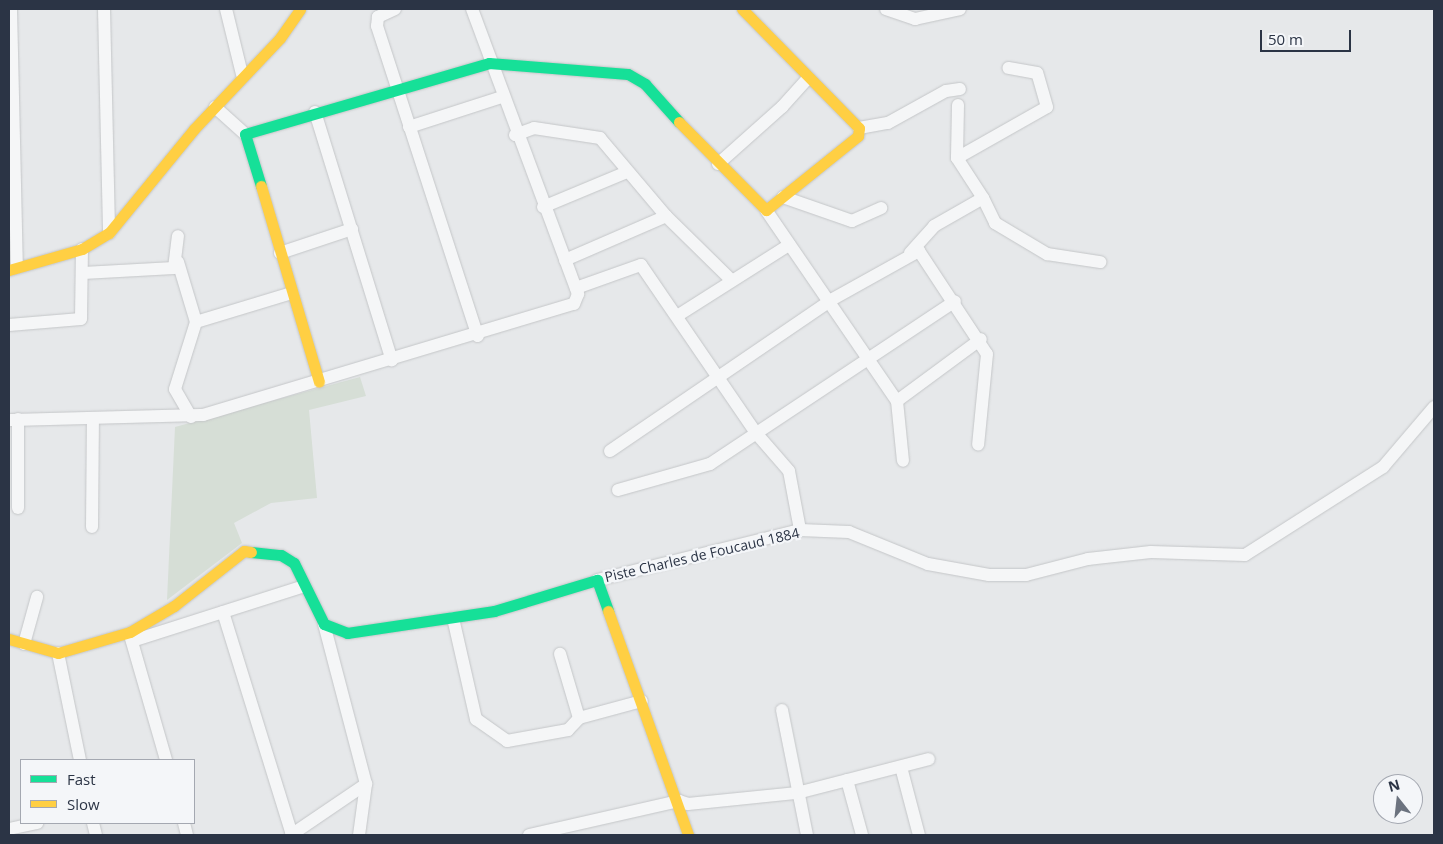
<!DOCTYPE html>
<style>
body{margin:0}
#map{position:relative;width:1443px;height:844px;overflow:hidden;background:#e6e8ea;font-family:"Open Sans",sans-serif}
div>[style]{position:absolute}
.green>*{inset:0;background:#d6ded6}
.roads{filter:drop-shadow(0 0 1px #c4c6c8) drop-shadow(0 0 1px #c4c6c8)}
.street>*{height:12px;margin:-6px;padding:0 6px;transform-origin:6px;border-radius:6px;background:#f5f6f7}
.fast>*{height:11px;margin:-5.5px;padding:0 5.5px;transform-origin:5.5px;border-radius:5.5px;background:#16e098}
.slow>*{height:11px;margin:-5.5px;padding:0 5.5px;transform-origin:5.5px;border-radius:5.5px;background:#ffcf43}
span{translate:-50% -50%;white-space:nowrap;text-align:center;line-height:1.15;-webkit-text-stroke:4.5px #f4f6f9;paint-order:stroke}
.street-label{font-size:14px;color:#2b3445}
.frame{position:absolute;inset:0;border:10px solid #2b3445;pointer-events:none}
.legend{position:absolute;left:20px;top:759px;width:175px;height:65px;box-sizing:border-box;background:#f4f6f9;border:1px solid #a4a8b1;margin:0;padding:6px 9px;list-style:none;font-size:15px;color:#2b3445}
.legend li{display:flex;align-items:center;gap:10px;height:25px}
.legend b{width:25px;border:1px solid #a4a8b1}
.north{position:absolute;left:1373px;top:774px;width:50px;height:50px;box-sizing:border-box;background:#f4f6f9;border:1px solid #a4a8b1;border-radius:50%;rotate:344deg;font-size:14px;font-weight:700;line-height:20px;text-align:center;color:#2b3445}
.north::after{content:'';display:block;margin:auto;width:18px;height:22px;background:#6c737f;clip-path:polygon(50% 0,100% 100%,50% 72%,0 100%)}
.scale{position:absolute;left:1260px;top:30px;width:91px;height:22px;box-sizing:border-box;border:2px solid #2b3445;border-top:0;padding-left:6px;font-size:15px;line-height:18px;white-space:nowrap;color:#2b3445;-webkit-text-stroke:4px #f4f6f9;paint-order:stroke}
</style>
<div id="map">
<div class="green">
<div style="clip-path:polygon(360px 377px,366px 396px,309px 410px,317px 498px,271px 503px,234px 523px,242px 543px,167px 600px,175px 427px)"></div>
</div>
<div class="roads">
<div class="street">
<div style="left:11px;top:9px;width:258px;rotate:88.7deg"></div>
<div style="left:104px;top:9px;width:224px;rotate:88.7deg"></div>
<div style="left:226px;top:9px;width:67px;rotate:76.2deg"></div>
<div style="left:395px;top:9px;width:19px;rotate:155deg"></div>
<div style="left:378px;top:17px;width:9px;rotate:96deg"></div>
<div style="left:377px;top:26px;width:326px;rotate:72deg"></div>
<div style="left:886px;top:9px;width:31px;rotate:19deg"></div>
<div style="left:915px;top:19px;width:46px;rotate:-12.5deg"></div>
<div style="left:958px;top:105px;width:53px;rotate:91.1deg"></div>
<div style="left:957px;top:158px;width:48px;rotate:57deg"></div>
<div style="left:215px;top:107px;width:40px;rotate:42deg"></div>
<div style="left:315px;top:112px;width:260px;rotate:72.8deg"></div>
<div style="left:409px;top:127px;width:98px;rotate:-17.9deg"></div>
<div style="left:859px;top:128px;width:29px;rotate:-10deg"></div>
<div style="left:888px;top:123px;width:66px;rotate:-28.9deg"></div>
<div style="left:946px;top:91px;width:14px;rotate:-8deg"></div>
<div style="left:515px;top:135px;width:20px;rotate:-20deg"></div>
<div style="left:534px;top:128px;width:67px;rotate:8.6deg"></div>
<div style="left:600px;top:138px;width:102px;rotate:49.8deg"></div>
<div style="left:666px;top:216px;width:90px;rotate:44.5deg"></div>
<div style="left:957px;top:158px;width:103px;rotate:-29.5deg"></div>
<div style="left:1047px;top:107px;width:35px;rotate:-106deg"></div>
<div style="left:1037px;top:73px;width:29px;rotate:-170deg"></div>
<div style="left:718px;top:164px;width:86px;rotate:-41.7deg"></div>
<div style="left:782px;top:107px;width:39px;rotate:-48deg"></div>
<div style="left:783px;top:197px;width:73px;rotate:19.2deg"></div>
<div style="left:852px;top:221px;width:32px;rotate:-24deg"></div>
<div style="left:543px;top:207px;width:91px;rotate:-22.6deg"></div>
<div style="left:766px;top:210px;width:232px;rotate:55.6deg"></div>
<div style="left:897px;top:401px;width:60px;rotate:84.3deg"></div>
<div style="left:280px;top:253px;width:76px;rotate:-18.4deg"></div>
<div style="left:910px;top:253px;width:36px;rotate:-48deg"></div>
<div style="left:934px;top:226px;width:56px;rotate:-29.7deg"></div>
<div style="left:983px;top:198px;width:28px;rotate:64deg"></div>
<div style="left:995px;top:223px;width:61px;rotate:30.8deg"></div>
<div style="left:1047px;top:254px;width:54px;rotate:8.6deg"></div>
<div style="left:565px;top:260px;width:110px;rotate:-23.5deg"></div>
<div style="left:178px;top:262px;width:63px;rotate:73.3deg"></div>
<div style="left:196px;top:322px;width:100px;rotate:-16.8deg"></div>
<div style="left:83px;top:273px;width:91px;rotate:-3.1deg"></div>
<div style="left:174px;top:268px;width:32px;rotate:-83deg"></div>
<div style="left:576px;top:288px;width:69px;rotate:-19.5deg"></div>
<div style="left:641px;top:265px;width:204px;rotate:55.6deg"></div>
<div style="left:756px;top:433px;width:50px;rotate:49deg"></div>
<div style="left:789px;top:471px;width:60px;rotate:79.4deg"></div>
<div style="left:677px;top:316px;width:133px;rotate:-32.4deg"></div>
<div style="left:9px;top:325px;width:72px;rotate:-4.8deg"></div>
<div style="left:81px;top:319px;width:70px;rotate:-89.2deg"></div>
<div style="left:897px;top:401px;width:104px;rotate:-36.4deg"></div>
<div style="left:191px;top:417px;width:32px;rotate:-120deg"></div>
<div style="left:175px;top:389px;width:70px;rotate:-72.6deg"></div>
<div style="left:9px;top:420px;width:194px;rotate:-1.5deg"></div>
<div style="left:203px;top:415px;width:387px;rotate:-16.7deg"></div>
<div style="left:574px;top:304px;width:11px;rotate:-68deg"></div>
<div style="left:578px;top:294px;width:304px;rotate:-110.4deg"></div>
<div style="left:610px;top:451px;width:268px;rotate:-34.3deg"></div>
<div style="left:831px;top:300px;width:101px;rotate:-29.1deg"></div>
<div style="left:919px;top:251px;width:123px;rotate:56.6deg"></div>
<div style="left:987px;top:354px;width:91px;rotate:95.6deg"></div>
<div style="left:618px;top:490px;width:96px;rotate:-15.8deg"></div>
<div style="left:710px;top:464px;width:294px;rotate:-33.6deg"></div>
<div style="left:18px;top:508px;width:89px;rotate:-90deg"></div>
<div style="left:92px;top:527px;width:109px;rotate:-89.5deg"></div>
<div style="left:597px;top:580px;width:209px;rotate:-13.8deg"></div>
<div style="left:800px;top:530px;width:49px;rotate:2.3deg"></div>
<div style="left:849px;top:532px;width:85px;rotate:22.1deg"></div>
<div style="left:928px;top:564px;width:62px;rotate:10.2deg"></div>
<div style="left:989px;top:575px;width:37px"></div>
<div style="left:1026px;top:575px;width:64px;rotate:-14.5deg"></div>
<div style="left:1088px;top:559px;width:63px;rotate:-6.3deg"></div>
<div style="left:1151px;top:552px;width:94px;rotate:1.8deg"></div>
<div style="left:1245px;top:555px;width:164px;rotate:-32.5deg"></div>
<div style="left:1383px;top:467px;width:79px;rotate:-49.6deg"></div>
<div style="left:223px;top:612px;width:233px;rotate:72.8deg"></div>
<div style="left:453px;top:618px;width:104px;rotate:77.2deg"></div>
<div style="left:476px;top:719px;width:38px;rotate:35deg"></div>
<div style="left:507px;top:741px;width:62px;rotate:-10.2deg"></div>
<div style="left:568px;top:730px;width:16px;rotate:-47deg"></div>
<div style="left:579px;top:718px;width:67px;rotate:-106.5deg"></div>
<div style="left:324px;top:624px;width:165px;rotate:75.3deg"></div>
<div style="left:366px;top:784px;width:51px;rotate:97.8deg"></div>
<div style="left:130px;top:635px;width:130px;rotate:73.9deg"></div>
<div style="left:132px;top:641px;width:181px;rotate:-17.7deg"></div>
<div style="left:24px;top:644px;width:49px;rotate:-74.5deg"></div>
<div style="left:58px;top:653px;width:109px;rotate:78.4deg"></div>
<div style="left:782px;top:710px;width:127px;rotate:78.7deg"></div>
<div style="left:579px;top:718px;width:65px;rotate:-15.1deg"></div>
<div style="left:901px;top:767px;width:70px;rotate:75.2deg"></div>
<div style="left:847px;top:780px;width:57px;rotate:74.7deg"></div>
<div style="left:93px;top:823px;width:12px;rotate:76deg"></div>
<div style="left:184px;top:823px;width:12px;rotate:76deg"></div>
<div style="left:9px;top:829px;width:29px;rotate:-12deg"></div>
<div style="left:291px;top:835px;width:91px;rotate:-34.2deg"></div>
<div style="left:529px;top:835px;width:154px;rotate:-12.8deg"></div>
<div style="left:679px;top:801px;width:9px;rotate:18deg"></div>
<div style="left:688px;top:804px;width:110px;rotate:-5.8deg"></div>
<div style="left:797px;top:793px;width:136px;rotate:-14.4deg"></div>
</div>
<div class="fast">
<div style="left:261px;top:186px;width:54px;rotate:-107.1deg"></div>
<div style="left:245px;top:134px;width:254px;rotate:-16.2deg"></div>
<div style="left:489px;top:63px;width:139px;rotate:4.5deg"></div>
<div style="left:628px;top:74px;width:20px;rotate:30deg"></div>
<div style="left:645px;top:84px;width:51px;rotate:48.2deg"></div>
<div style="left:251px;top:552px;width:30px;rotate:6deg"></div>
<div style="left:281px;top:555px;width:15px;rotate:32deg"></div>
<div style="left:294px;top:563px;width:68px;rotate:63.8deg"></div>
<div style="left:324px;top:624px;width:25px;rotate:21deg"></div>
<div style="left:347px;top:633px;width:149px;rotate:-8.5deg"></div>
<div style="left:494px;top:611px;width:108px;rotate:-16.8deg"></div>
<div style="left:597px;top:580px;width:33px;rotate:70deg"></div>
</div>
<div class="slow">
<div style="left:679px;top:122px;width:124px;rotate:45.3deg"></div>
<div style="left:766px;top:210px;width:118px;rotate:-38.8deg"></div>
<div style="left:858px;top:136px;width:8px;rotate:-83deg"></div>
<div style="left:859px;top:128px;width:167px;rotate:-134.5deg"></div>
<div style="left:261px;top:186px;width:204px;rotate:73.5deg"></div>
<div style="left:9px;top:270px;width:76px;rotate:-16deg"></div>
<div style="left:82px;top:249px;width:31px;rotate:-31deg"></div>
<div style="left:109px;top:233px;width:134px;rotate:-50.7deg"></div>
<div style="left:194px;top:129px;width:125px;rotate:-46.6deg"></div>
<div style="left:280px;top:38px;width:35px;rotate:-55deg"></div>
<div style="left:608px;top:611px;width:238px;rotate:70.3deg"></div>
<div style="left:9px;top:639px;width:51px;rotate:15.9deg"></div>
<div style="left:58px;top:653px;width:75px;rotate:-16.3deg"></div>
<div style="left:130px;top:632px;width:51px;rotate:-30.6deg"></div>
<div style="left:174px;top:606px;width:89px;rotate:-38.2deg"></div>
<div style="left:244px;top:551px;width:7px;rotate:8deg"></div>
</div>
</div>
<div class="street-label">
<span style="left:702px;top:555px;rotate:-13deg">Piste Charles de Foucaud 1884</span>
</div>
<div class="frame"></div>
<ul class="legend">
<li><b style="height:6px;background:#16e098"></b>Fast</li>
<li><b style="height:6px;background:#ffcf43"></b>Slow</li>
</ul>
<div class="north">N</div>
<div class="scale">50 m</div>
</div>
